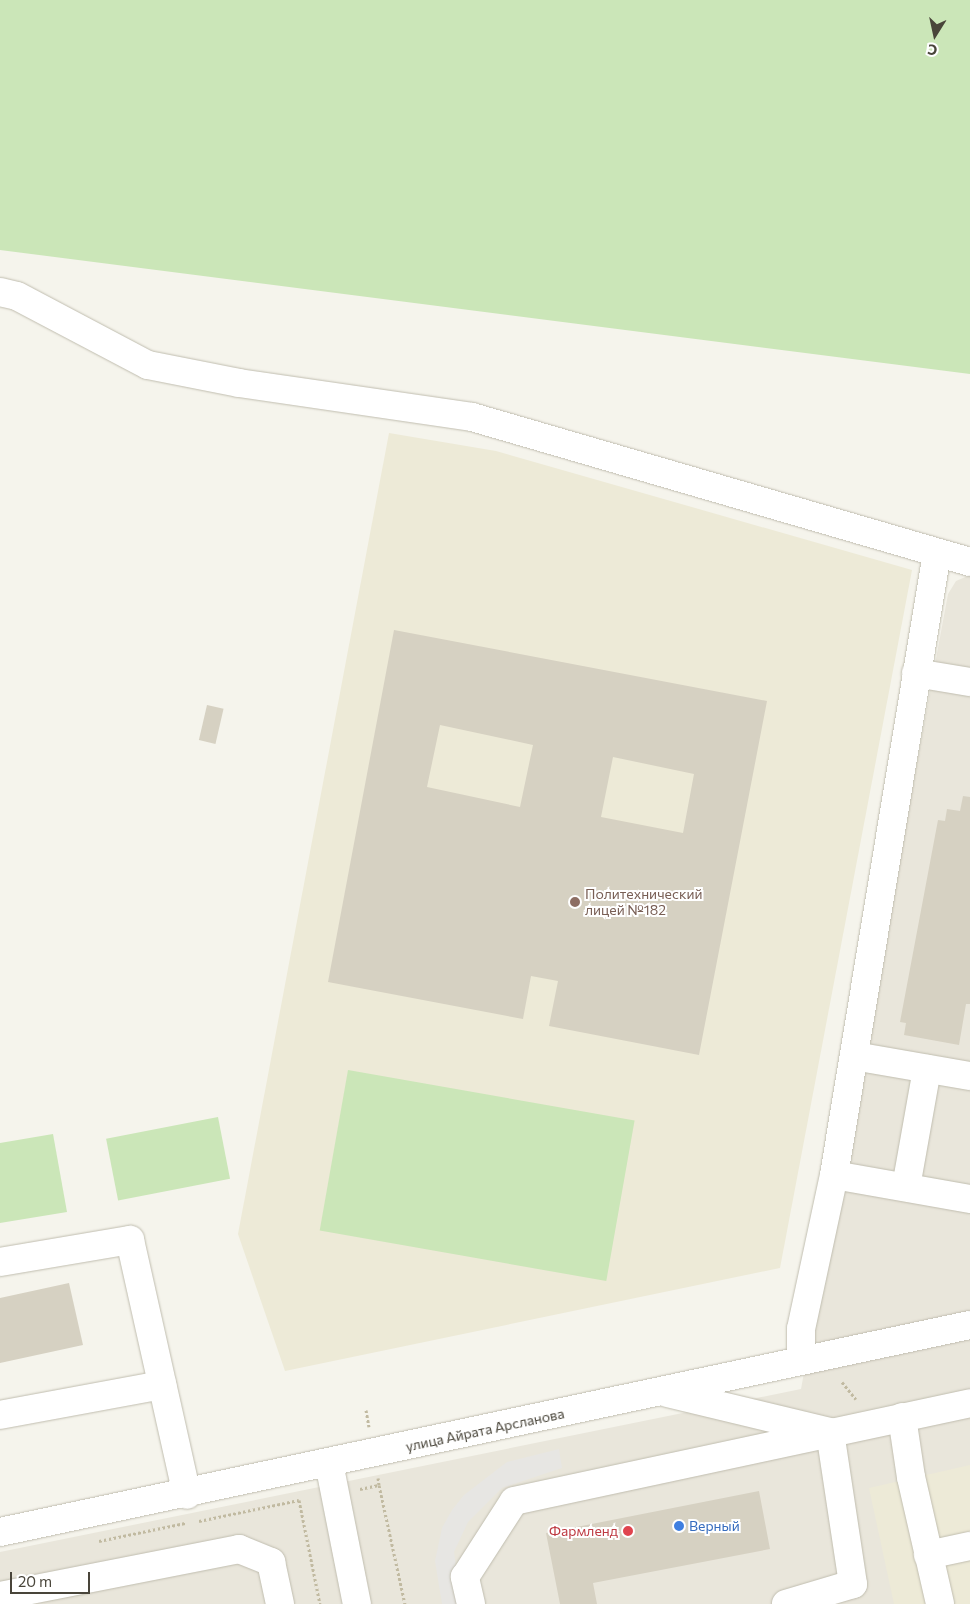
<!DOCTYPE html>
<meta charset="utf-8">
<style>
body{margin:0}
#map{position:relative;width:970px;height:1604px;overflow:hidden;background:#f5f4ec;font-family:Commissioner,sans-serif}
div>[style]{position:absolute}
.residential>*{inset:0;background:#e9e6db}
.education>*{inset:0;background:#edead7}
.green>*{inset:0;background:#cbe6b8;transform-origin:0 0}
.parking>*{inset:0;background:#e7e6e3}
.building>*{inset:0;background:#d6d1c2;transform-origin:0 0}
.path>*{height:3px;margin-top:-1.5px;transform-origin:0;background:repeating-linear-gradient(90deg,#c1baa1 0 2.5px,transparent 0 5px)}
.roads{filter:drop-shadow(0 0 1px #c0bdaf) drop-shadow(0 0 1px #c0bdaf)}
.minor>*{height:28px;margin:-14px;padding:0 14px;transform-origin:14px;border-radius:14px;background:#fff}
.dots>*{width:14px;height:14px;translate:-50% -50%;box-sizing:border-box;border:2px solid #fff;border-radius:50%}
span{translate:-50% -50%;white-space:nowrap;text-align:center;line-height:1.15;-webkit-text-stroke:4px #fff;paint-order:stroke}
.education-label{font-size:14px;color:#785e54}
.left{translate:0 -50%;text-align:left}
.street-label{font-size:14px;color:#49453a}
.shop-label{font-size:14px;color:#366cbe}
.health-label{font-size:14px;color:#be3a42}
.right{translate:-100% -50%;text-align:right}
.north{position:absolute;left:910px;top:10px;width:50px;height:50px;-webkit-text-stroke:4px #fff;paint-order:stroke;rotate:190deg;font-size:14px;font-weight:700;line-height:20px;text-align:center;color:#49453a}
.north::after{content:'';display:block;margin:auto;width:18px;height:22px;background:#49453a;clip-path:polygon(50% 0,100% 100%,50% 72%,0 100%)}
.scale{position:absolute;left:10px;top:1572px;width:80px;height:22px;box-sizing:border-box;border:2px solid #49453a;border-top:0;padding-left:6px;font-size:15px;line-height:18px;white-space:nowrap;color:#49453a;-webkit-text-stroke:4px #fff;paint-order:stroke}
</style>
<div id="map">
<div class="residential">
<div style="clip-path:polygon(970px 575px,970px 1604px,0 1604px,0 1552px,801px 1389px,948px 594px,956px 581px)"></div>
</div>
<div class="education">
<div style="clip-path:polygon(389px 433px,496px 451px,912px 570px,780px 1268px,285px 1371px,238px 1234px)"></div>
<div style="clip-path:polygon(970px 1465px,970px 1604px,894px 1604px,869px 1488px)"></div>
</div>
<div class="green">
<div style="clip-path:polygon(0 0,970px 0,970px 374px,0 250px)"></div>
<div style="left:348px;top:1070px;width:291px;height:163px;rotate:10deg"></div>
<div style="left:218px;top:1117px;width:63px;height:114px;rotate:79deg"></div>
<div style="clip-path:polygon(53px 1134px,67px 1212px,0 1223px,0 1143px)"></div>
</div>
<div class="parking">
<div style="clip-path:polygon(559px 1449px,562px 1468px,502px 1488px,468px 1522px,454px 1552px,461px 1604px,442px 1604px,435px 1561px,442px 1528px,452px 1510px,464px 1495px,507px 1462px)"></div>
</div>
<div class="building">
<div style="clip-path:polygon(evenodd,394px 630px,767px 701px,699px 1055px,549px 1026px,558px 981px,531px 976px,523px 1019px,328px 982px,394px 630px,440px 725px,533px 745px,520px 807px,427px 787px,440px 725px,394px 630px,613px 757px,694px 774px,683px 833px,601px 817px,613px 757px)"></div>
<div style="left:207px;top:705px;width:17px;height:36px;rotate:13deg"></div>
<div style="clip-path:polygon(963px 796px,970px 797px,970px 1004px,966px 1004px,959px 1045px,904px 1035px,906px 1023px,900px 1022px,938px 820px,945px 821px,947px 809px,960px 811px)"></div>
<div style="clip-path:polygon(69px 1283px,83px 1345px,0 1363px,0 1298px)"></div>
<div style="clip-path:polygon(759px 1491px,770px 1549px,593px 1583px,597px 1604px,560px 1604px,546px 1533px)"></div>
</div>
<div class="path">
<div style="left:842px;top:1382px;width:22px;rotate:51deg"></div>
<div style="left:366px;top:1410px;width:17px;rotate:80deg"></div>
<div style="left:379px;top:1485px;width:122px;rotate:77.7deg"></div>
<div style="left:360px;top:1489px;width:19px;rotate:-12deg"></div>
<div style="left:379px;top:1485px;width:7px;rotate:-98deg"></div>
<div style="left:199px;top:1521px;width:102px;rotate:-11.9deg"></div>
<div style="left:299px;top:1500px;width:106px;rotate:78.6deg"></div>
<div style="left:99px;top:1541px;width:88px;rotate:-11.8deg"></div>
</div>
<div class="roads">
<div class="minor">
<div style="left:0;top:292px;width:17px;rotate:13deg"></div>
<div style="left:17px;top:296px;width:148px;rotate:27.8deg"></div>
<div style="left:148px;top:365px;width:93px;rotate:11.2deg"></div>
<div style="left:239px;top:383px;width:235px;rotate:8.3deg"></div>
<div style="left:472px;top:417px;width:519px;rotate:16.23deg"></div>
<div style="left:916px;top:673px;width:55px;rotate:9.5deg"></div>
<div style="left:854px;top:1056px;width:118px;rotate:9.8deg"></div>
<div style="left:834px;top:1175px;width:138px;rotate:10deg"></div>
<div style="left:906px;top:1187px;width:120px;rotate:-79.9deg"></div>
<div style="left:0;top:1262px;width:132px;rotate:-9.6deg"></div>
<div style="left:130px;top:1240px;width:261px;rotate:77.4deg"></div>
<div style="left:801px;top:1358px;width:29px;rotate:-90deg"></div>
<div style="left:801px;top:1329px;width:157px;rotate:-77.9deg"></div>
<div style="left:834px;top:1175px;width:630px;rotate:-80.6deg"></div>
<div style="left:667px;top:1393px;width:168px;rotate:13.5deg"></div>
<div style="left:830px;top:1432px;width:154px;rotate:81.4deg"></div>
<div style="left:853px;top:1584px;width:70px;rotate:163.4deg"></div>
<div style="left:0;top:1415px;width:165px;rotate:-10.5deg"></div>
<div style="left:902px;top:1417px;width:61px;rotate:81.5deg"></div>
<div style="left:911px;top:1477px;width:130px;rotate:77.1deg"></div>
<div style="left:329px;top:1463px;width:144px;rotate:78.8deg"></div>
<div style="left:0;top:1532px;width:992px;rotate:-12.05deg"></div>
<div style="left:928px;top:1555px;width:43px;rotate:-12.1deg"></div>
<div style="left:0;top:1596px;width:244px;rotate:-11.1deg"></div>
<div style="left:239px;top:1549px;width:35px;rotate:22deg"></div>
<div style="left:271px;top:1562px;width:43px;rotate:77.9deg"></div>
<div style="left:471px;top:1604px;width:28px;rotate:-103deg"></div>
<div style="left:465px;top:1577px;width:90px;rotate:-57.2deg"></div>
<div style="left:514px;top:1501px;width:466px;rotate:-12.1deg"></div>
</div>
</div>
<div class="dots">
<div style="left:575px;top:902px;background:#8d6e63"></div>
<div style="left:679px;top:1526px;background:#3f7fe0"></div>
<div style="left:628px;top:1531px;background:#e0444e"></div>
</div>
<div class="education-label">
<span class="left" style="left:585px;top:902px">Политехнический<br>лицей №182</span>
</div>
<div class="street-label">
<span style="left:485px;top:1430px;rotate:-12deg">улица Айрата Арсланова</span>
</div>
<div class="shop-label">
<span class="left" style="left:689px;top:1526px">Верный</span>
</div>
<div class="health-label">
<span class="right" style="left:618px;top:1531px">Фармленд</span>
</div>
<div class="north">С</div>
<div class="scale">20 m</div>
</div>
